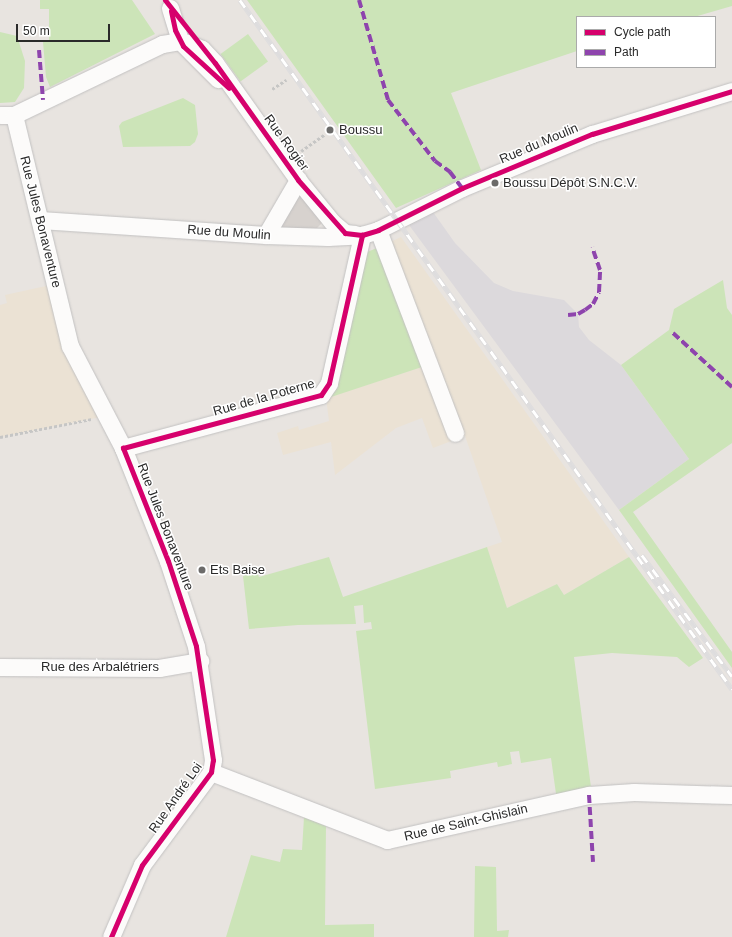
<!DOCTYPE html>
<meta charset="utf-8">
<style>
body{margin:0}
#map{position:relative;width:732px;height:937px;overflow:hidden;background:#e8e4e0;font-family:Arial,sans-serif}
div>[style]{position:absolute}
.industrial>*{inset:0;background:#dcd9dc}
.education>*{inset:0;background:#ebe2d4}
.green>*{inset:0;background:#cce4b8;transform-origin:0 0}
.plaza>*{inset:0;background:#d7d2ce}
.path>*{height:2.5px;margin-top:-1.25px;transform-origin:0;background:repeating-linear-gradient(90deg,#c6c6c5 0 3px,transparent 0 5px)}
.roads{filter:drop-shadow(0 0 1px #c2c1c1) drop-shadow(0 0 1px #c2c1c1)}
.minor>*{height:17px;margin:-8.5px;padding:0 8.5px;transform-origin:8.5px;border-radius:8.5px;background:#fcfbfa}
.rail>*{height:4.5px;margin-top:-2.25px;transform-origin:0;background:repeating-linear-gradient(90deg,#fff 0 9px,#deddde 0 18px);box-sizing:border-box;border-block:1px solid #deddde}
.quiet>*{height:4px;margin-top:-2px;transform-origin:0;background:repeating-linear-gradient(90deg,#8e44ad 0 8px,transparent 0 12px)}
.cycleway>*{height:5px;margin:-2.5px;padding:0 2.5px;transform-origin:2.5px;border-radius:2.5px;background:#d6006c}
.dots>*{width:11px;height:11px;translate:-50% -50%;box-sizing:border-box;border:2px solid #fff;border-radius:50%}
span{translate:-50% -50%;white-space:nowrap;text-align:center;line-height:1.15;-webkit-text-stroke:3px #fff;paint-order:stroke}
.poi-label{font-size:13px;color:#2a2a2a}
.left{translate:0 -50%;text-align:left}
.street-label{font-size:13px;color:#2a2a2a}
.legend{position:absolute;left:576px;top:16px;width:140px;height:52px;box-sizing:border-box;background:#fff;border:1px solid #aaa;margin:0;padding:5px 7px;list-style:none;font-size:12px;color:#2a2a2a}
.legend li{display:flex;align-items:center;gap:8px;height:20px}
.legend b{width:20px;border:1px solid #aaa}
.scale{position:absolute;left:16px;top:24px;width:94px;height:18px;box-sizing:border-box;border:2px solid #2a2a2a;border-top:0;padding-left:5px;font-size:12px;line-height:14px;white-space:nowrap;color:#2a2a2a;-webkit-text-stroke:3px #fff;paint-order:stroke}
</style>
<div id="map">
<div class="industrial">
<div style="clip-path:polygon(433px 212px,455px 243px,494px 283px,513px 291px,564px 300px,578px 314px,579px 327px,589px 340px,621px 365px,689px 459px,619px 510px,409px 225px)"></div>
</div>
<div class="education">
<div style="clip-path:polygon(401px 237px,629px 557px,564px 595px,557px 584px,507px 608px,487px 547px,502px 542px,465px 436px,433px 448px,422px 418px,396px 428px,335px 475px,331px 442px,283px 455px,277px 433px,298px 426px,299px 430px,329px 421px,326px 398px,422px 367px,384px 245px)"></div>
<div style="clip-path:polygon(55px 284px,106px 416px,0 437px,0 305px,7px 303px,5px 295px)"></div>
</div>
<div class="green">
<div style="clip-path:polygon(40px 0,132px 0,155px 34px,50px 87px,46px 77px,43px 42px,49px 41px,49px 9px,40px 9px)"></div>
<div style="clip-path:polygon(247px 0,732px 0,732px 6px,694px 17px,577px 17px,577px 51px,451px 93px,481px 170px,396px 208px)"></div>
<div style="clip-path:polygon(0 32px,17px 36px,25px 61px,24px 88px,15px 102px,0 103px)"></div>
<div style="left:248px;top:34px;width:34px;height:34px;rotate:54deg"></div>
<div style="clip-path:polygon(183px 98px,195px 105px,198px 134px,195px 142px,190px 146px,123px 147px,119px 126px,122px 122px)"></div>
<div style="clip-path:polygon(377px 248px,422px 367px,331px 397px,362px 254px)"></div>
<div style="clip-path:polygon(723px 280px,727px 308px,732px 315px,732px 443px,633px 512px,732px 652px,732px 668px,619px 510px,689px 459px,621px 365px,669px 330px,674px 309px)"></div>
<div style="clip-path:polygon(487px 547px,507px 608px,557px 584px,564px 595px,629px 557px,703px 658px,689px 667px,677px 657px,612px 653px,574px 657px,592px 795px,557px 801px,551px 758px,521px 763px,519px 751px,510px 752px,512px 764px,498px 767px,497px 762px,450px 771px,451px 778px,375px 789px,356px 631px,372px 629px,371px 622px,364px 623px,363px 605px,354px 606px,356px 624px,298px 625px,249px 629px,243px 576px,257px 572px,259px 577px,329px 557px,343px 597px)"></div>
<div style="clip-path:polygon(304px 817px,326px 826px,325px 925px,374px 924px,374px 937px,226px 937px,251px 855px,280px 862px,283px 849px,302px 850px)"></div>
<div style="clip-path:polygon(475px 866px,496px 867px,497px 931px,509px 930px,508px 937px,474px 937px)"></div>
</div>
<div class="plaza">
<div style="clip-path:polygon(301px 195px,323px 222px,315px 230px,277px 229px,295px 197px)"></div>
</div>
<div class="path">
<div style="left:272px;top:89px;width:17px;rotate:-33deg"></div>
<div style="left:301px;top:151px;width:29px;rotate:-35deg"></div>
<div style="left:0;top:437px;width:94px;rotate:-11.1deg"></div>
</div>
<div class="roads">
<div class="minor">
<div style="left:170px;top:8px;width:34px;rotate:73deg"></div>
<div style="left:180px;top:41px;width:54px;rotate:45deg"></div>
<div style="left:0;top:115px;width:14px"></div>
<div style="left:14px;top:115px;width:164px;rotate:-25.6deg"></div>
<div style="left:162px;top:44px;width:18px;rotate:-9deg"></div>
<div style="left:180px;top:41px;width:7px;rotate:16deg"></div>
<div style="left:187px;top:43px;width:16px;rotate:22deg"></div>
<div style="left:202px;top:49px;width:19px;rotate:47deg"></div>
<div style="left:215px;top:63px;width:143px;rotate:54.6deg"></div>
<div style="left:298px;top:180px;width:54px;rotate:51deg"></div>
<div style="left:332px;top:222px;width:17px;rotate:40deg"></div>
<div style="left:345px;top:233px;width:10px;rotate:6deg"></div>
<div style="left:14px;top:115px;width:238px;rotate:76.4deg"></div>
<div style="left:70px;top:346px;width:115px;rotate:62.5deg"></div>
<div style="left:123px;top:448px;width:122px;rotate:68.3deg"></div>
<div style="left:168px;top:561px;width:89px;rotate:71.8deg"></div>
<div style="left:196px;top:646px;width:115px;rotate:81.5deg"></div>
<div style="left:213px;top:760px;width:12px;rotate:99deg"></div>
<div style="left:211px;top:772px;width:116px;rotate:126.6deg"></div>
<div style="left:142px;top:865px;width:78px;rotate:113.3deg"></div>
<div style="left:40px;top:220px;width:226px;rotate:3.8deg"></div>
<div style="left:266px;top:235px;width:62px;rotate:1.8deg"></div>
<div style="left:328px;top:237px;width:34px;rotate:-3deg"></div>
<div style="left:362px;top:235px;width:17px;rotate:-17deg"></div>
<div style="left:378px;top:230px;width:94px;rotate:-26.6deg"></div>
<div style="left:462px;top:188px;width:141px;rotate:-22.6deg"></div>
<div style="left:592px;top:134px;width:146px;rotate:-17.1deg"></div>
<div style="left:378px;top:230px;width:217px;rotate:69.2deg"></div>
<div style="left:266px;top:235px;width:64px;rotate:-59.8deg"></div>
<div style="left:123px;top:448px;width:205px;rotate:-15deg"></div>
<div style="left:321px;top:395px;width:14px;rotate:-56deg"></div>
<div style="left:329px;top:383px;width:152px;rotate:-77.4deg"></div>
<div style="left:0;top:667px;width:159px;rotate:0.4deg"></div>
<div style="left:159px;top:668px;width:42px;rotate:-9.7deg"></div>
<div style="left:211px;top:772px;width:189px;rotate:21.1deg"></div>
<div style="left:387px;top:840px;width:207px;rotate:-12.6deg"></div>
<div style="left:589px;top:795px;width:45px;rotate:-3.8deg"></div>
<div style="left:634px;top:792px;width:98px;rotate:1.8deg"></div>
</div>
</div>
<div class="rail">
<div style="left:240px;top:0;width:847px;rotate:54.47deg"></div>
<div style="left:642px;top:555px;width:151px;rotate:53.4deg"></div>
</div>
<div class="quiet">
<div style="left:359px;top:0;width:104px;rotate:73.8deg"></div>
<div style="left:388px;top:100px;width:77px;rotate:52.4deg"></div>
<div style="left:435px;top:161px;width:19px;rotate:36deg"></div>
<div style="left:450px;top:172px;width:20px;rotate:53deg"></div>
<div style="left:39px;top:50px;width:50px;rotate:85.4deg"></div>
<div style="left:568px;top:315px;width:10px;rotate:-6deg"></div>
<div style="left:578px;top:314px;width:8px;rotate:-30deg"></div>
<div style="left:585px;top:310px;width:10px;rotate:-37deg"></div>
<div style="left:593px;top:304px;width:13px;rotate:-63deg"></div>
<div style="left:599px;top:292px;width:22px;rotate:-87deg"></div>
<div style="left:600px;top:270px;width:24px;rotate:-109deg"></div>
<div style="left:673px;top:333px;width:80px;rotate:42.5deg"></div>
<div style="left:589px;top:795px;width:67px;rotate:86.6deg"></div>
</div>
<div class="cycleway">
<div style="left:165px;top:0;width:80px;rotate:51.6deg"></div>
<div style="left:215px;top:63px;width:143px;rotate:54.6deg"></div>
<div style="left:298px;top:180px;width:71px;rotate:48.4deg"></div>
<div style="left:345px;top:233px;width:17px;rotate:7deg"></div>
<div style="left:362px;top:235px;width:17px;rotate:-17deg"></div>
<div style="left:378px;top:230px;width:94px;rotate:-26.6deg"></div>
<div style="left:462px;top:188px;width:141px;rotate:-22.6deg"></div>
<div style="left:592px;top:134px;width:146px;rotate:-17.1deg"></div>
<div style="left:171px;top:11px;width:19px;rotate:78deg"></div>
<div style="left:175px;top:30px;width:18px;rotate:63deg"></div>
<div style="left:183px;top:46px;width:62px;rotate:42.4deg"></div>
<div style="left:111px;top:937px;width:78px;rotate:-66.7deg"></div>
<div style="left:142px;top:865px;width:116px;rotate:-53.4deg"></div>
<div style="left:211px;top:772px;width:12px;rotate:-81deg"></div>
<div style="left:213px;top:760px;width:115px;rotate:-98.5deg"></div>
<div style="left:196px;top:646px;width:89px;rotate:-108.2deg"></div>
<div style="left:168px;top:561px;width:122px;rotate:-111.7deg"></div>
<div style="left:123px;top:448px;width:205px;rotate:-15deg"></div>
<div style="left:321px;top:395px;width:14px;rotate:-56deg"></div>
<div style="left:329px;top:383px;width:152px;rotate:-77.4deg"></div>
</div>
<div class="dots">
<div style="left:330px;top:130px;background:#6c6b6a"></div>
<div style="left:495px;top:183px;background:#6c6b6a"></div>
<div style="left:202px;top:570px;background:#6c6b6a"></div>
</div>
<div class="poi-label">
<span class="left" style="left:339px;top:130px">Boussu</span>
<span class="left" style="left:503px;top:183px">Boussu Dépôt S.N.C.V.</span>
<span class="left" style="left:210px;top:570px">Ets Baise</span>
</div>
<div class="street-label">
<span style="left:286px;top:143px;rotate:54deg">Rue Rogier</span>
<span style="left:539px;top:144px;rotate:-23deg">Rue du Moulin</span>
<span style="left:40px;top:222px;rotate:76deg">Rue Jules Bonaventure</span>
<span style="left:229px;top:233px;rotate:4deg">Rue du Moulin</span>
<span style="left:264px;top:398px;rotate:-16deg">Rue de la Poterne</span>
<span style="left:165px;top:527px;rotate:69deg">Rue Jules Bonaventure</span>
<span style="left:100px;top:667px">Rue des Arbalétriers</span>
<span style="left:176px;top:798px;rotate:-55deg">Rue André Loi</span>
<span style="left:466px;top:823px;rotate:-13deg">Rue de Saint-Ghislain</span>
</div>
<ul class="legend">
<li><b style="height:5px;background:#d6006c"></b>Cycle path</li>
<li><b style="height:5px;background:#8e44ad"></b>Path</li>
</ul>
<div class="scale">50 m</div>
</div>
